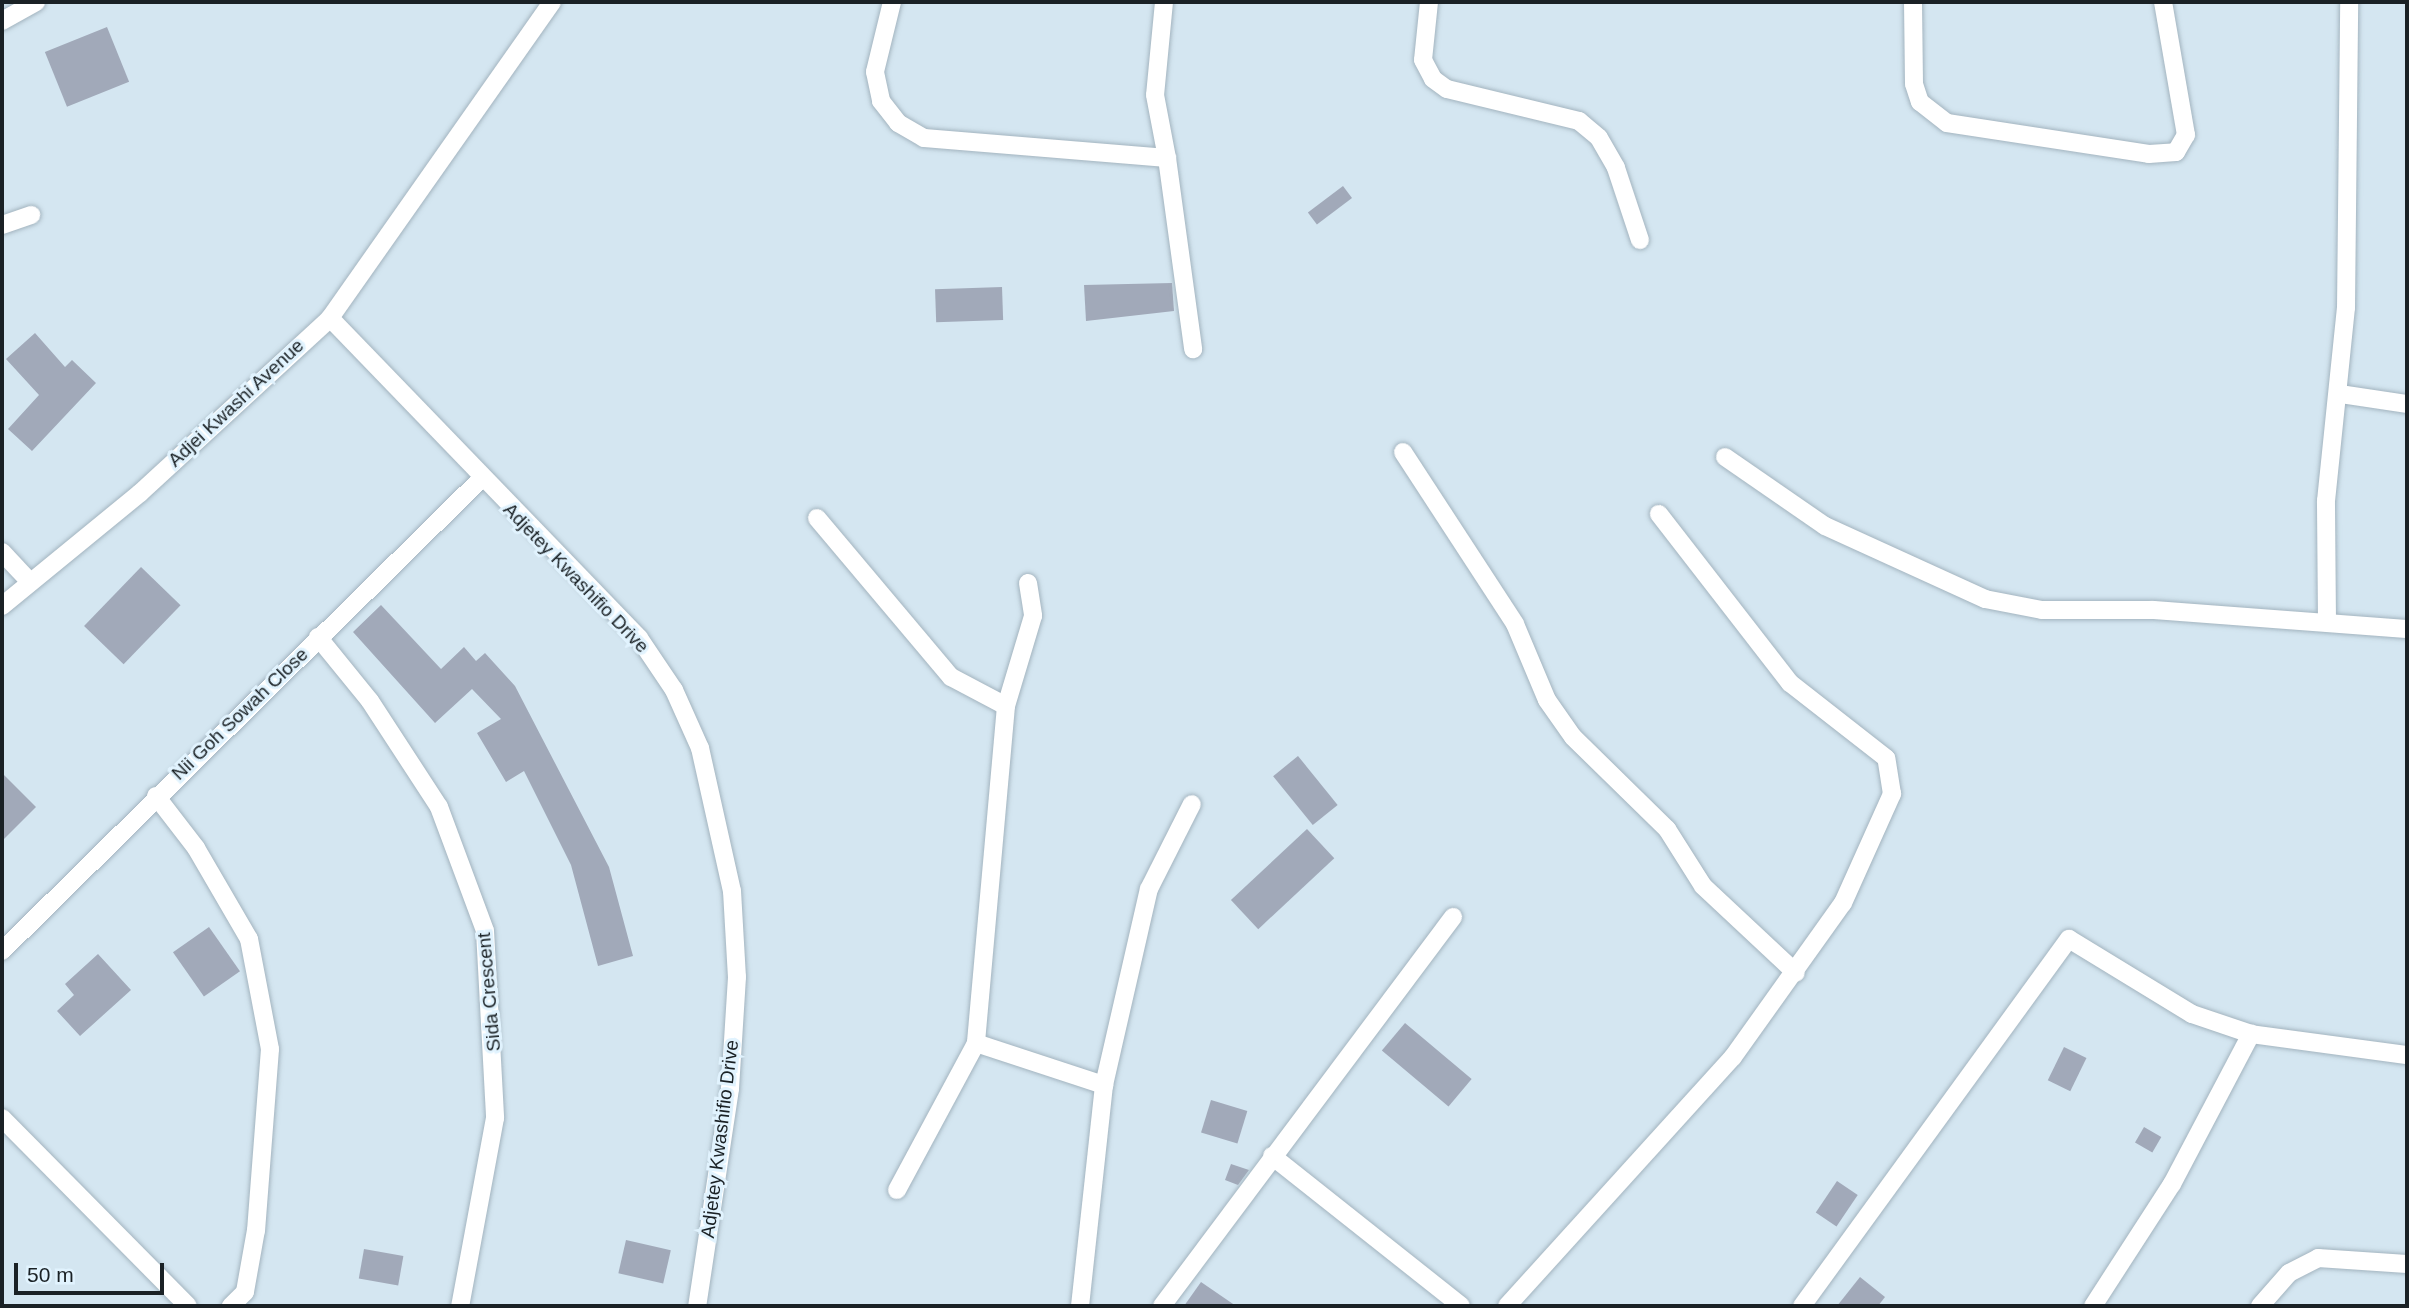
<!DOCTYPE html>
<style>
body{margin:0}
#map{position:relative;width:2409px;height:1308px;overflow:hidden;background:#d4e6f1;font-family:Helvetica,sans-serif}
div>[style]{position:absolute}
.building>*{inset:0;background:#a1a9b9;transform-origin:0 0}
.roads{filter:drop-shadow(0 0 2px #a3b4bf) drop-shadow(0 0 2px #a3b4bf)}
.minor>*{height:18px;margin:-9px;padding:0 9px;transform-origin:9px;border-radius:9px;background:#fff}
span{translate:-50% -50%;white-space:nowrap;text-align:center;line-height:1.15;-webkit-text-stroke:6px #e1f3fe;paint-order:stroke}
.street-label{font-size:19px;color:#1a2125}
.frame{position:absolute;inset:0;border:4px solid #1a2125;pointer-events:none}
.scale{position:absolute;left:14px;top:1263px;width:150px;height:32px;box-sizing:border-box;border:4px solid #1a2125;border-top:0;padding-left:9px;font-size:21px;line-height:24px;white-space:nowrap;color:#1a2125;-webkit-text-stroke:5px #e1f3fe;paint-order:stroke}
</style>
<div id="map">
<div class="building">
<div style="left:107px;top:27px;width:59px;height:67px;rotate:68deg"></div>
<div style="left:1343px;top:186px;width:15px;height:44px;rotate:53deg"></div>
<div style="clip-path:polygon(1172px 283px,1174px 311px,1086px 321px,1084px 285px)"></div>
<div style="left:1002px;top:287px;width:33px;height:67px;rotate:88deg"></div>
<div style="clip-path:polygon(35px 333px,65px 367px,72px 360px,96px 383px,32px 451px,8px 429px,39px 395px,6px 359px)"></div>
<div style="left:141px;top:567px;width:55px;height:82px;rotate:44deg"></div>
<div style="clip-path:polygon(381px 605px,441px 669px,464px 647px,476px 661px,485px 653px,515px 686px,609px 867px,633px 956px,598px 966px,571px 865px,524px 771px,506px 782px,477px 733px,501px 719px,472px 689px,435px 723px,353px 632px)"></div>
<div style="left:1298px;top:756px;width:63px;height:32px;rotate:51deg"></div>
<div style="clip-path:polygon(2px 773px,36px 807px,2px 841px)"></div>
<div style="left:1307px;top:829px;width:40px;height:104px;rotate:47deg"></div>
<div style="left:209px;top:927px;width:54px;height:44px;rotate:55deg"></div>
<div style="clip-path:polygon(98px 954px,131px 990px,80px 1036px,57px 1011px,74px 995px,65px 984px)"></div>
<div style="left:1405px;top:1023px;width:87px;height:36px;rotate:40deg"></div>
<div style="left:2064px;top:1047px;width:25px;height:37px;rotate:26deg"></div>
<div style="left:1211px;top:1100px;width:38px;height:34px;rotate:17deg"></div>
<div style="left:2144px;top:1127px;width:20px;height:18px;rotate:30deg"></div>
<div style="clip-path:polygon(1231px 1164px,1249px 1170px,1238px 1185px,1225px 1180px)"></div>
<div style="left:1837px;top:1181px;width:25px;height:38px;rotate:34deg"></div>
<div style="left:626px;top:1240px;width:46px;height:34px;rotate:13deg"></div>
<div style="left:364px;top:1249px;width:40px;height:30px;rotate:10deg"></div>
<div style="clip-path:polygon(1860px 1277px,1885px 1297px,1878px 1306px,1837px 1306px)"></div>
<div style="clip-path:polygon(1201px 1282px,1236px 1306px,1184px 1306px)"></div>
</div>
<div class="roads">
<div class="minor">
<div style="left:892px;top:2px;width:72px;rotate:103.7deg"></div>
<div style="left:875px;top:72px;width:30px;rotate:78deg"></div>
<div style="left:881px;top:101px;width:28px;rotate:52deg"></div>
<div style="left:898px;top:123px;width:30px;rotate:30deg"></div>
<div style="left:924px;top:138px;width:244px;rotate:4.7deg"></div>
<div style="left:1167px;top:158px;width:193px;rotate:82.2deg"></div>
<div style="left:1164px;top:2px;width:93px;rotate:95.5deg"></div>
<div style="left:1155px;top:95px;width:64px;rotate:79.2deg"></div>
<div style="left:1429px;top:2px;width:58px;rotate:95.9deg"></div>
<div style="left:1423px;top:60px;width:21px;rotate:62deg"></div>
<div style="left:1433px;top:79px;width:17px;rotate:36deg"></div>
<div style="left:1447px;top:89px;width:136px;rotate:13.6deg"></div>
<div style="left:1579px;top:121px;width:26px;rotate:40deg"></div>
<div style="left:1599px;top:138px;width:34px;rotate:60deg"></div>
<div style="left:1616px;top:168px;width:76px;rotate:71.6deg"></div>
<div style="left:1913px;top:2px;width:82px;rotate:89.3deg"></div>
<div style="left:1914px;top:84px;width:19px;rotate:72deg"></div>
<div style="left:1920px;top:102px;width:34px;rotate:38deg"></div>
<div style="left:1947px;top:123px;width:204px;rotate:8.7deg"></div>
<div style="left:2149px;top:154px;width:27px;rotate:-4deg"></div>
<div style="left:2176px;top:152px;width:20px;rotate:-60deg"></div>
<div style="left:2186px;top:135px;width:135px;rotate:-99.8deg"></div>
<div style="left:2px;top:21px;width:39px;rotate:-29deg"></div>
<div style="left:2px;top:225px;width:31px;rotate:-19deg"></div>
<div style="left:330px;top:318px;width:445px;rotate:46deg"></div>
<div style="left:639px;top:638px;width:63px;rotate:56.1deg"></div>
<div style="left:674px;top:690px;width:64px;rotate:65.9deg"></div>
<div style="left:700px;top:748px;width:147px;rotate:77.4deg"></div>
<div style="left:732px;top:891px;width:86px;rotate:86.7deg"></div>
<div style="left:737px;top:977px;width:112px;rotate:93.6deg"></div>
<div style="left:730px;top:1089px;width:219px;rotate:98.6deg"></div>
<div style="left:2340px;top:394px;width:68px;rotate:8.5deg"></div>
<div style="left:1403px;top:452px;width:205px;rotate:56.9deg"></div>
<div style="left:1515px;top:624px;width:82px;rotate:67.2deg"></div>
<div style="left:1547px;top:700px;width:45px;rotate:54.9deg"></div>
<div style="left:1573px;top:737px;width:132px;rotate:44.4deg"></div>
<div style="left:1667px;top:829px;width:67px;rotate:57.7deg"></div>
<div style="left:1703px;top:886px;width:127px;rotate:43.1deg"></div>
<div style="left:1725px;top:457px;width:121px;rotate:34.6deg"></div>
<div style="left:1825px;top:526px;width:176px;rotate:24.5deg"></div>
<div style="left:1985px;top:599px;width:58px;rotate:10.9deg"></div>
<div style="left:2042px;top:610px;width:111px"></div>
<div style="left:2153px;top:610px;width:255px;rotate:4.3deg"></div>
<div style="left:817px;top:518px;width:208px;rotate:49.9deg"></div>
<div style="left:951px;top:677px;width:62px;rotate:27.8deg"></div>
<div style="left:2px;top:552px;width:41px;rotate:47deg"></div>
<div style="left:1028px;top:583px;width:33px;rotate:81deg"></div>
<div style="left:1033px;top:616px;width:94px;rotate:106.7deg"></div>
<div style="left:1006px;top:706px;width:338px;rotate:95.1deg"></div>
<div style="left:976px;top:1043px;width:135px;rotate:18.2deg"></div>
<div style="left:2px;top:606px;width:178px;rotate:-39.3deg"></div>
<div style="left:140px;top:493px;width:258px;rotate:-42.6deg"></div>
<div style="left:330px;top:318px;width:386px;rotate:-54.9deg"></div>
<div style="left:2327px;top:621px;width:120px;rotate:-90.5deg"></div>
<div style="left:2326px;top:501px;width:194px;rotate:-84.1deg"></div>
<div style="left:2346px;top:308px;width:306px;rotate:-89.4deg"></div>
<div style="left:318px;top:637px;width:82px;rotate:50.9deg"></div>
<div style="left:370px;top:701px;width:126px;rotate:56.9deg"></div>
<div style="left:439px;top:807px;width:132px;rotate:69.6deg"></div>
<div style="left:485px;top:931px;width:187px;rotate:86.9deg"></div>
<div style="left:495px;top:1118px;width:191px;rotate:100.5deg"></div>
<div style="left:156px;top:796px;width:66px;rotate:52.4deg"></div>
<div style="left:196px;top:848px;width:105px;rotate:59.8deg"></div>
<div style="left:249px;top:939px;width:112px;rotate:79.2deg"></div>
<div style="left:270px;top:1049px;width:182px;rotate:94.4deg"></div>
<div style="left:256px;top:1230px;width:63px;rotate:100.1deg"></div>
<div style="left:245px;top:1292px;width:20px;rotate:135deg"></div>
<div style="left:2px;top:951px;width:671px;rotate:-44.58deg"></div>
<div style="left:2px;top:1118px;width:264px;rotate:45.3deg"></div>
<div style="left:1272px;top:1156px;width:241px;rotate:38.4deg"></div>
<div style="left:897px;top:1190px;width:167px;rotate:-61.7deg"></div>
<div style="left:1080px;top:1306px;width:222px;rotate:-83.8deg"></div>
<div style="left:1104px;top:1085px;width:201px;rotate:-77.1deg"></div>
<div style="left:1149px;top:889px;width:95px;rotate:-63.2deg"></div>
<div style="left:1162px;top:1306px;width:486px;rotate:-53.2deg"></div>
<div style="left:1507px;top:1306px;width:336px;rotate:-47.8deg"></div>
<div style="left:1733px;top:1057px;width:189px;rotate:-54.5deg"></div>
<div style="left:1843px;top:903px;width:120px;rotate:-65.8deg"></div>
<div style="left:1892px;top:794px;width:36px;rotate:-99deg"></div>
<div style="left:1886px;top:758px;width:122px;rotate:-142deg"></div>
<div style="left:1790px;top:683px;width:214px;rotate:-127.8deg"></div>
<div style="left:1802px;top:1306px;width:454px;rotate:-54deg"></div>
<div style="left:2069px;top:939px;width:144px;rotate:31.4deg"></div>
<div style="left:2192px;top:1014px;width:62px;rotate:18.7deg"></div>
<div style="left:2251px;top:1034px;width:157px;rotate:7.7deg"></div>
<div style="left:2093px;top:1306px;width:145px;rotate:-57.1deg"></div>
<div style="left:2172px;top:1184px;width:170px;rotate:-62.2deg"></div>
<div style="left:2260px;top:1306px;width:44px;rotate:-48.7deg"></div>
<div style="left:2289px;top:1273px;width:33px;rotate:-27deg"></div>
<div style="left:2318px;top:1258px;width:89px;rotate:3.9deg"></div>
</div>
</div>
<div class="street-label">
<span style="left:236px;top:403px;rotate:-43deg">Adjei Kwashi Avenue</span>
<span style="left:576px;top:578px;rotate:46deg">Adjetey Kwashifio Drive</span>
<span style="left:240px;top:714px;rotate:-44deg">Nii Goh Sowah Close</span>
<span style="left:489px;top:992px;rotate:-95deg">Sida Crescent</span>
<span style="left:720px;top:1139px;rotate:-83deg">Adjetey Kwashifio Drive</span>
</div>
<div class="frame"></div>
<div class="scale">50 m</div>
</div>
